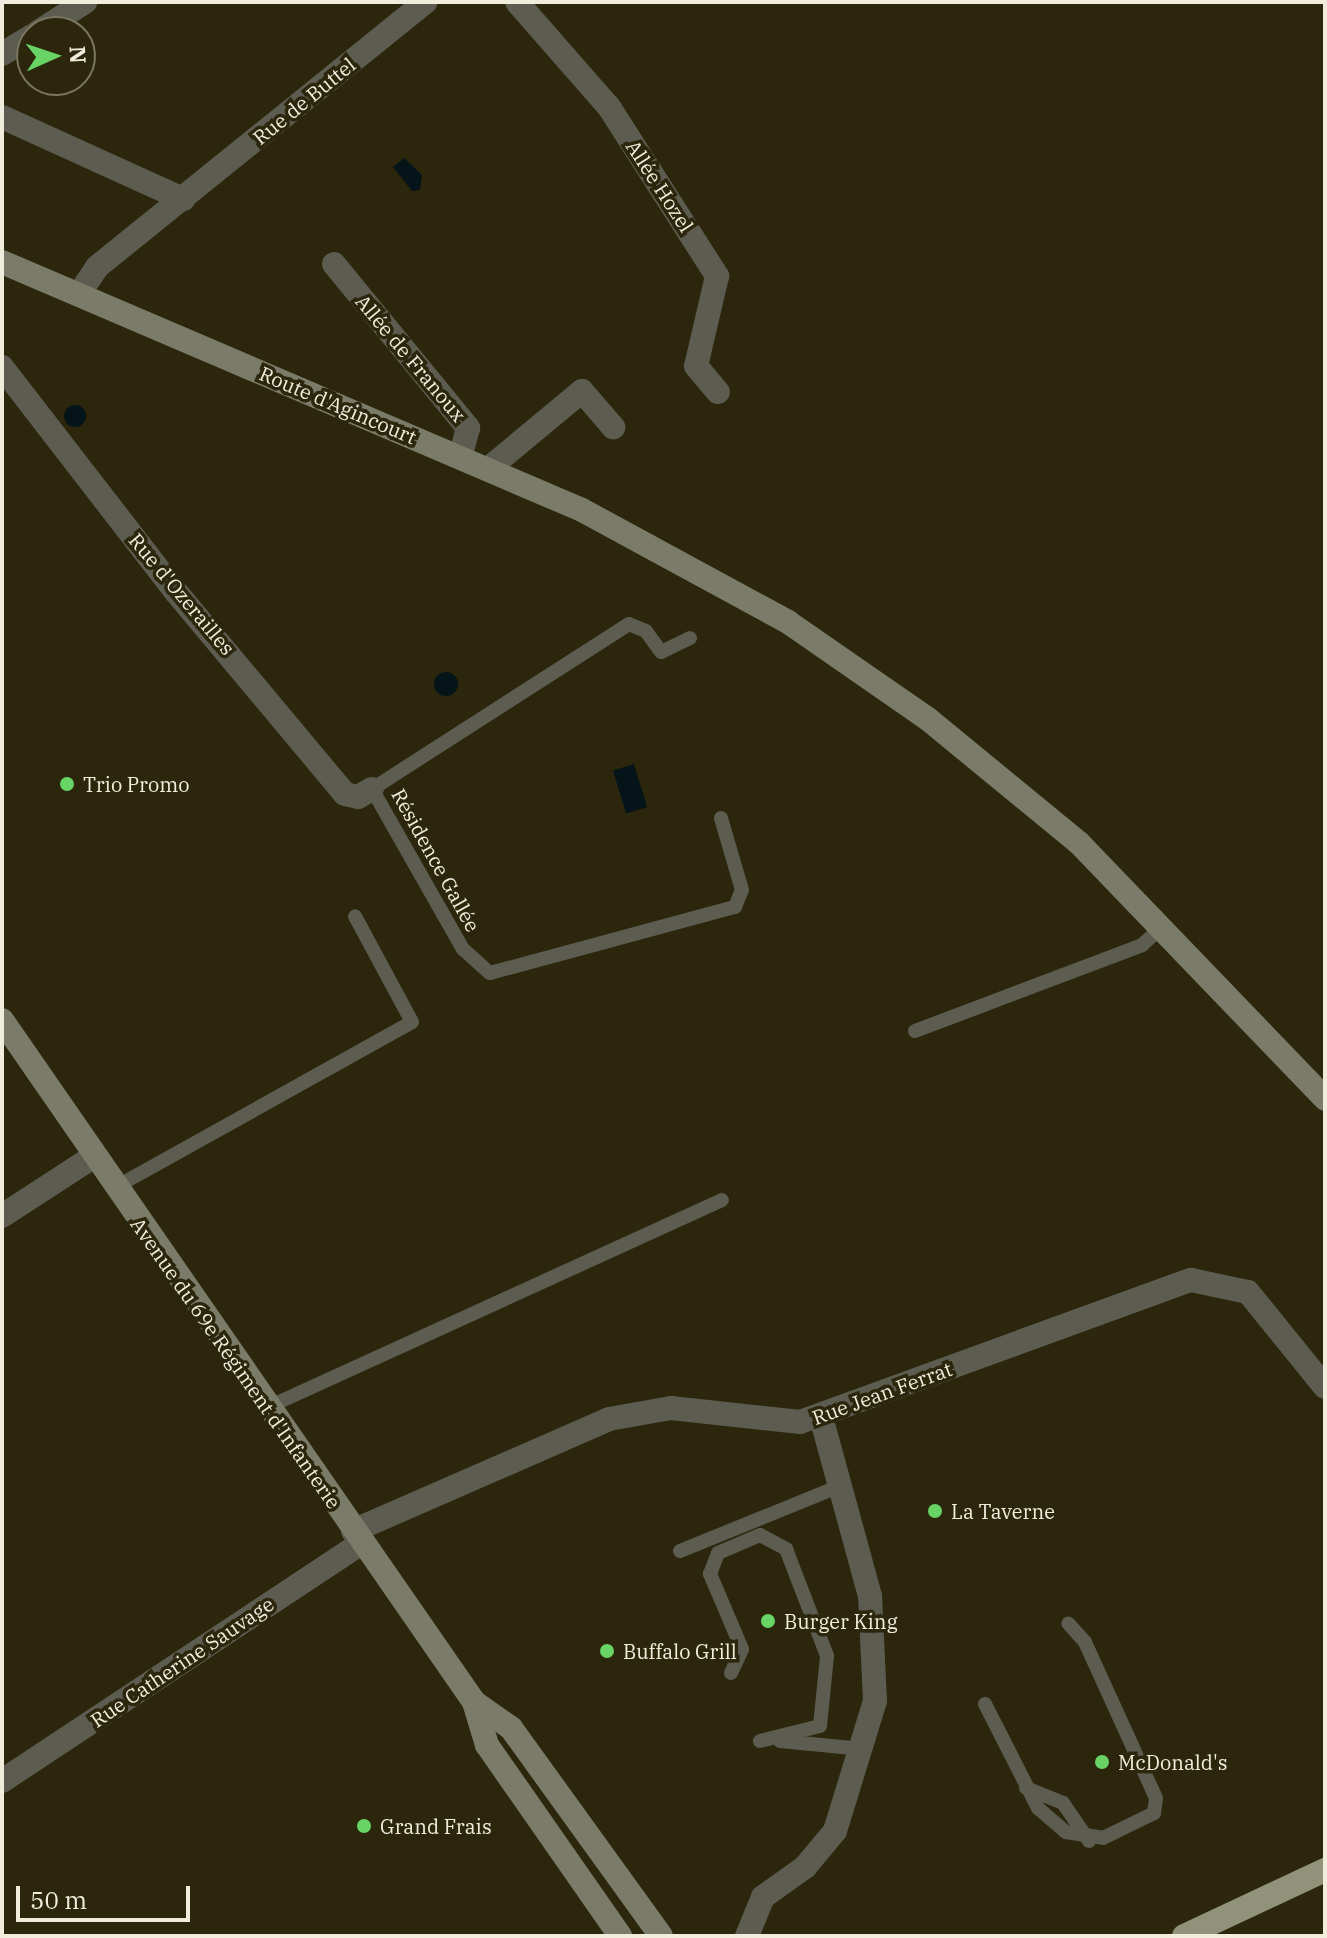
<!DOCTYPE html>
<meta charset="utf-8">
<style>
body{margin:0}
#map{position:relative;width:1327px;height:1938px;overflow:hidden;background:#2b260c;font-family:"IBM Plex Serif",serif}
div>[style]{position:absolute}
.water>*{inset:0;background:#051419;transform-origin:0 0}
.round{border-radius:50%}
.lane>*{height:14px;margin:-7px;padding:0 7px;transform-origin:7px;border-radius:7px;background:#5c5c50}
.street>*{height:24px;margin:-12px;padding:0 12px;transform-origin:12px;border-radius:12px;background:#5c5c50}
.secondary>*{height:24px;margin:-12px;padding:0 12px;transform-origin:12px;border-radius:12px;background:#7a7b68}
.primary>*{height:24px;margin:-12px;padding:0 12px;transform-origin:12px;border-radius:12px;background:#91927a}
.dots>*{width:22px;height:22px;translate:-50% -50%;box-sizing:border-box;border:4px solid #2b260c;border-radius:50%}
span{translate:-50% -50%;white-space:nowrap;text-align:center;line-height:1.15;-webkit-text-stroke:7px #2b260c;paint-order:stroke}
.street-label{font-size:20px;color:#f0eddd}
.poi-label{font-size:20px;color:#f0eddd}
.left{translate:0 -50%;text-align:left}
.frame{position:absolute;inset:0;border:4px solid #f0eddd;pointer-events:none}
.north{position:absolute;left:16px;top:16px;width:80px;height:80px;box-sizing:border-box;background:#2b260c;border:2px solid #7a7660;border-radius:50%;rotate:87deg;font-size:22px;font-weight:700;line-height:32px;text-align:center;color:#f0eddd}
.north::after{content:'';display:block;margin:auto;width:28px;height:36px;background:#68d465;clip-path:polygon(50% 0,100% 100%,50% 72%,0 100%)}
.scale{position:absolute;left:16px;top:1886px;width:174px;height:36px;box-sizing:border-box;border:4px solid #f0eddd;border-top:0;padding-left:10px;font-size:24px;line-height:28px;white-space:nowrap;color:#f0eddd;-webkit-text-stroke:6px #2b260c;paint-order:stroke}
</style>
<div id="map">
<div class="water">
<div style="clip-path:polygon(404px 158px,422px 175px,420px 190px,412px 191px,393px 167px)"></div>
<div class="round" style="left:64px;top:405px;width:22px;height:22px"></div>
<div class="round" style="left:434px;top:672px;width:24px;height:24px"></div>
<div style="left:634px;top:764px;width:45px;height:22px;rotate:73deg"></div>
</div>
<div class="lane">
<div style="left:690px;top:638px;width:32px;rotate:154deg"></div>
<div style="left:661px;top:652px;width:26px;rotate:-126deg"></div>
<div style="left:646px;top:631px;width:18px;rotate:-158deg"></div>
<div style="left:629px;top:624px;width:305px;rotate:147.3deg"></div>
<div style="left:372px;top:789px;width:184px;rotate:60.4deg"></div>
<div style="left:463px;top:949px;width:36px;rotate:42deg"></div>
<div style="left:490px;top:973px;width:254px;rotate:-15.1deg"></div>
<div style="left:735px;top:907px;width:18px;rotate:-68deg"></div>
<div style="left:742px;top:890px;width:75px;rotate:-106.3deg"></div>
<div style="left:915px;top:1031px;width:243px;rotate:-20.7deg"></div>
<div style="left:1142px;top:945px;width:27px;rotate:-42deg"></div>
<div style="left:114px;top:1188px;width:341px;rotate:-29.1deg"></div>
<div style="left:412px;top:1022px;width:120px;rotate:-118.3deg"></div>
<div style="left:266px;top:1408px;width:501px;rotate:-24.52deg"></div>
<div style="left:680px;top:1551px;width:170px;rotate:-22.1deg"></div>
<div style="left:731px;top:1673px;width:26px;rotate:-65deg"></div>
<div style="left:742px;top:1649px;width:82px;rotate:-113.1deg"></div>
<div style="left:710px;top:1574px;width:22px;rotate:-69deg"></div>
<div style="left:718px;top:1553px;width:46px;rotate:-23.2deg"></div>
<div style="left:760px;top:1535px;width:30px;rotate:28deg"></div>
<div style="left:786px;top:1549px;width:115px;rotate:69deg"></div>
<div style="left:827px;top:1656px;width:70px;rotate:95.7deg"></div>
<div style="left:820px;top:1726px;width:62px;rotate:166deg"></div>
<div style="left:985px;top:1704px;width:117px;rotate:63deg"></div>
<div style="left:1038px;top:1808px;width:37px;rotate:41deg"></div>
<div style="left:1066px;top:1832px;width:37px;rotate:9deg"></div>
<div style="left:1103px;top:1838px;width:57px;rotate:-26.1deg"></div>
<div style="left:1154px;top:1813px;width:15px;rotate:-82deg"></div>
<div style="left:1156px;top:1798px;width:171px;rotate:-114.5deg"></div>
<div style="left:1085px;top:1642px;width:25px;rotate:-132deg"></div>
<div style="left:780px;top:1741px;width:83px;rotate:5.5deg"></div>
<div style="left:1026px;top:1788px;width:40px;rotate:22deg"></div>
<div style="left:1063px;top:1803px;width:46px;rotate:55.6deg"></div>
</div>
<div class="street">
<div style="left:517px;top:2px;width:140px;rotate:48.8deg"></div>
<div style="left:609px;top:107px;width:201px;rotate:57.4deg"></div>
<div style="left:717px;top:276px;width:92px;rotate:103.1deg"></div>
<div style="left:696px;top:366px;width:34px;rotate:50deg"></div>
<div style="left:38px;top:32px;width:56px;rotate:-32.6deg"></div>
<div style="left:2px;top:54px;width:35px;rotate:-31deg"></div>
<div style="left:2px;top:117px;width:199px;rotate:24.4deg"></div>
<div style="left:334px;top:264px;width:212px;rotate:50.7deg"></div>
<div style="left:468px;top:428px;width:30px;rotate:105deg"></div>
<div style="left:79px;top:294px;width:32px;rotate:-56deg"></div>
<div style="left:97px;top:267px;width:422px;rotate:-38.9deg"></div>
<div style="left:2px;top:367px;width:284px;rotate:52.3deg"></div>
<div style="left:176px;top:592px;width:263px;rotate:50.1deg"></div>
<div style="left:345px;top:794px;width:13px;rotate:13deg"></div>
<div style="left:358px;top:797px;width:16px;rotate:-30deg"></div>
<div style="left:488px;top:469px;width:122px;rotate:-39.7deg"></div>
<div style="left:582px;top:391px;width:48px;rotate:49.3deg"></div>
<div style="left:2px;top:1216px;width:108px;rotate:-33deg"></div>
<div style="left:353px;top:1531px;width:279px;rotate:-23.6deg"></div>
<div style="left:609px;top:1419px;width:63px;rotate:-10.1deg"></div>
<div style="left:671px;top:1408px;width:130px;rotate:6.2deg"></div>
<div style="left:800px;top:1422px;width:416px;rotate:-20deg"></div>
<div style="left:1191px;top:1280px;width:58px;rotate:11.9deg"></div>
<div style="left:1248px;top:1292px;width:122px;rotate:51deg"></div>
<div style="left:2px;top:1781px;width:432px;rotate:-33.5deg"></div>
<div style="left:747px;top:1936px;width:42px;rotate:-67.7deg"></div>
<div style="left:763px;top:1897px;width:52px;rotate:-35.5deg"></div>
<div style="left:805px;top:1867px;width:47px;rotate:-50.2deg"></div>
<div style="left:835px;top:1831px;width:136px;rotate:-72.9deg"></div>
<div style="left:875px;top:1701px;width:105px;rotate:-92.7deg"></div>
<div style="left:870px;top:1596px;width:186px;rotate:-105.3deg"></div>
</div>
<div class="secondary">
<div style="left:2px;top:262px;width:631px;rotate:23.15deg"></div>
<div style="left:582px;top:510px;width:234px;rotate:28.5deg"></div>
<div style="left:788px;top:622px;width:170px;rotate:34.7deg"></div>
<div style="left:928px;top:719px;width:195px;rotate:39.4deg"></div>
<div style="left:1079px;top:843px;width:355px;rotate:46.1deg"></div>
<div style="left:2px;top:1020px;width:829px;rotate:55.31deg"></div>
<div style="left:474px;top:1702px;width:45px;rotate:73.2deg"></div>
<div style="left:487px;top:1745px;width:233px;rotate:55.1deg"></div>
<div style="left:474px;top:1702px;width:45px;rotate:35.1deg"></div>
<div style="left:511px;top:1728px;width:256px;rotate:54.2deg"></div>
</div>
<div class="primary">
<div style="left:1184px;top:1936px;width:156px;rotate:-25.1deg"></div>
</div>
<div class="dots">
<div style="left:67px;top:784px;background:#68d465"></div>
<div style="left:935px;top:1511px;background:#68d465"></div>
<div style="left:768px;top:1621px;background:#68d465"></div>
<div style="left:607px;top:1651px;background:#68d465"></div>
<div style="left:1102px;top:1762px;background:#68d465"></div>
<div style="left:364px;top:1826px;background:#68d465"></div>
</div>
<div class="street-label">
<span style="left:304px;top:101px;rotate:-39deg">Rue de Buttel</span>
<span style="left:660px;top:186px;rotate:57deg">Allée Hozel</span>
<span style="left:411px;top:358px;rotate:50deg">Allée de Franoux</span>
<span style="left:338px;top:405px;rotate:23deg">Route d'Agincourt</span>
<span style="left:182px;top:594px;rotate:50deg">Rue d'Ozerailles</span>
<span style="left:436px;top:860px;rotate:61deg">Résidence Gallée</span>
<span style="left:236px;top:1363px;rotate:55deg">Avenue du 69e Régiment d'Infanterie</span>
<span style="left:882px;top:1393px;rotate:-20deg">Rue Jean Ferrat</span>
<span style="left:182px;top:1662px;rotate:-34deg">Rue Catherine Sauvage</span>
</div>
<div class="poi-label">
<span class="left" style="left:83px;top:784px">Trio Promo</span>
<span class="left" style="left:951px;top:1511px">La Taverne</span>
<span class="left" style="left:784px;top:1621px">Burger King</span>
<span class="left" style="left:623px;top:1651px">Buffalo Grill</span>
<span class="left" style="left:1118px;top:1762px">McDonald's</span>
<span class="left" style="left:380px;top:1826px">Grand Frais</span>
</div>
<div class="frame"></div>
<div class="north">N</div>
<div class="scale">50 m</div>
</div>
